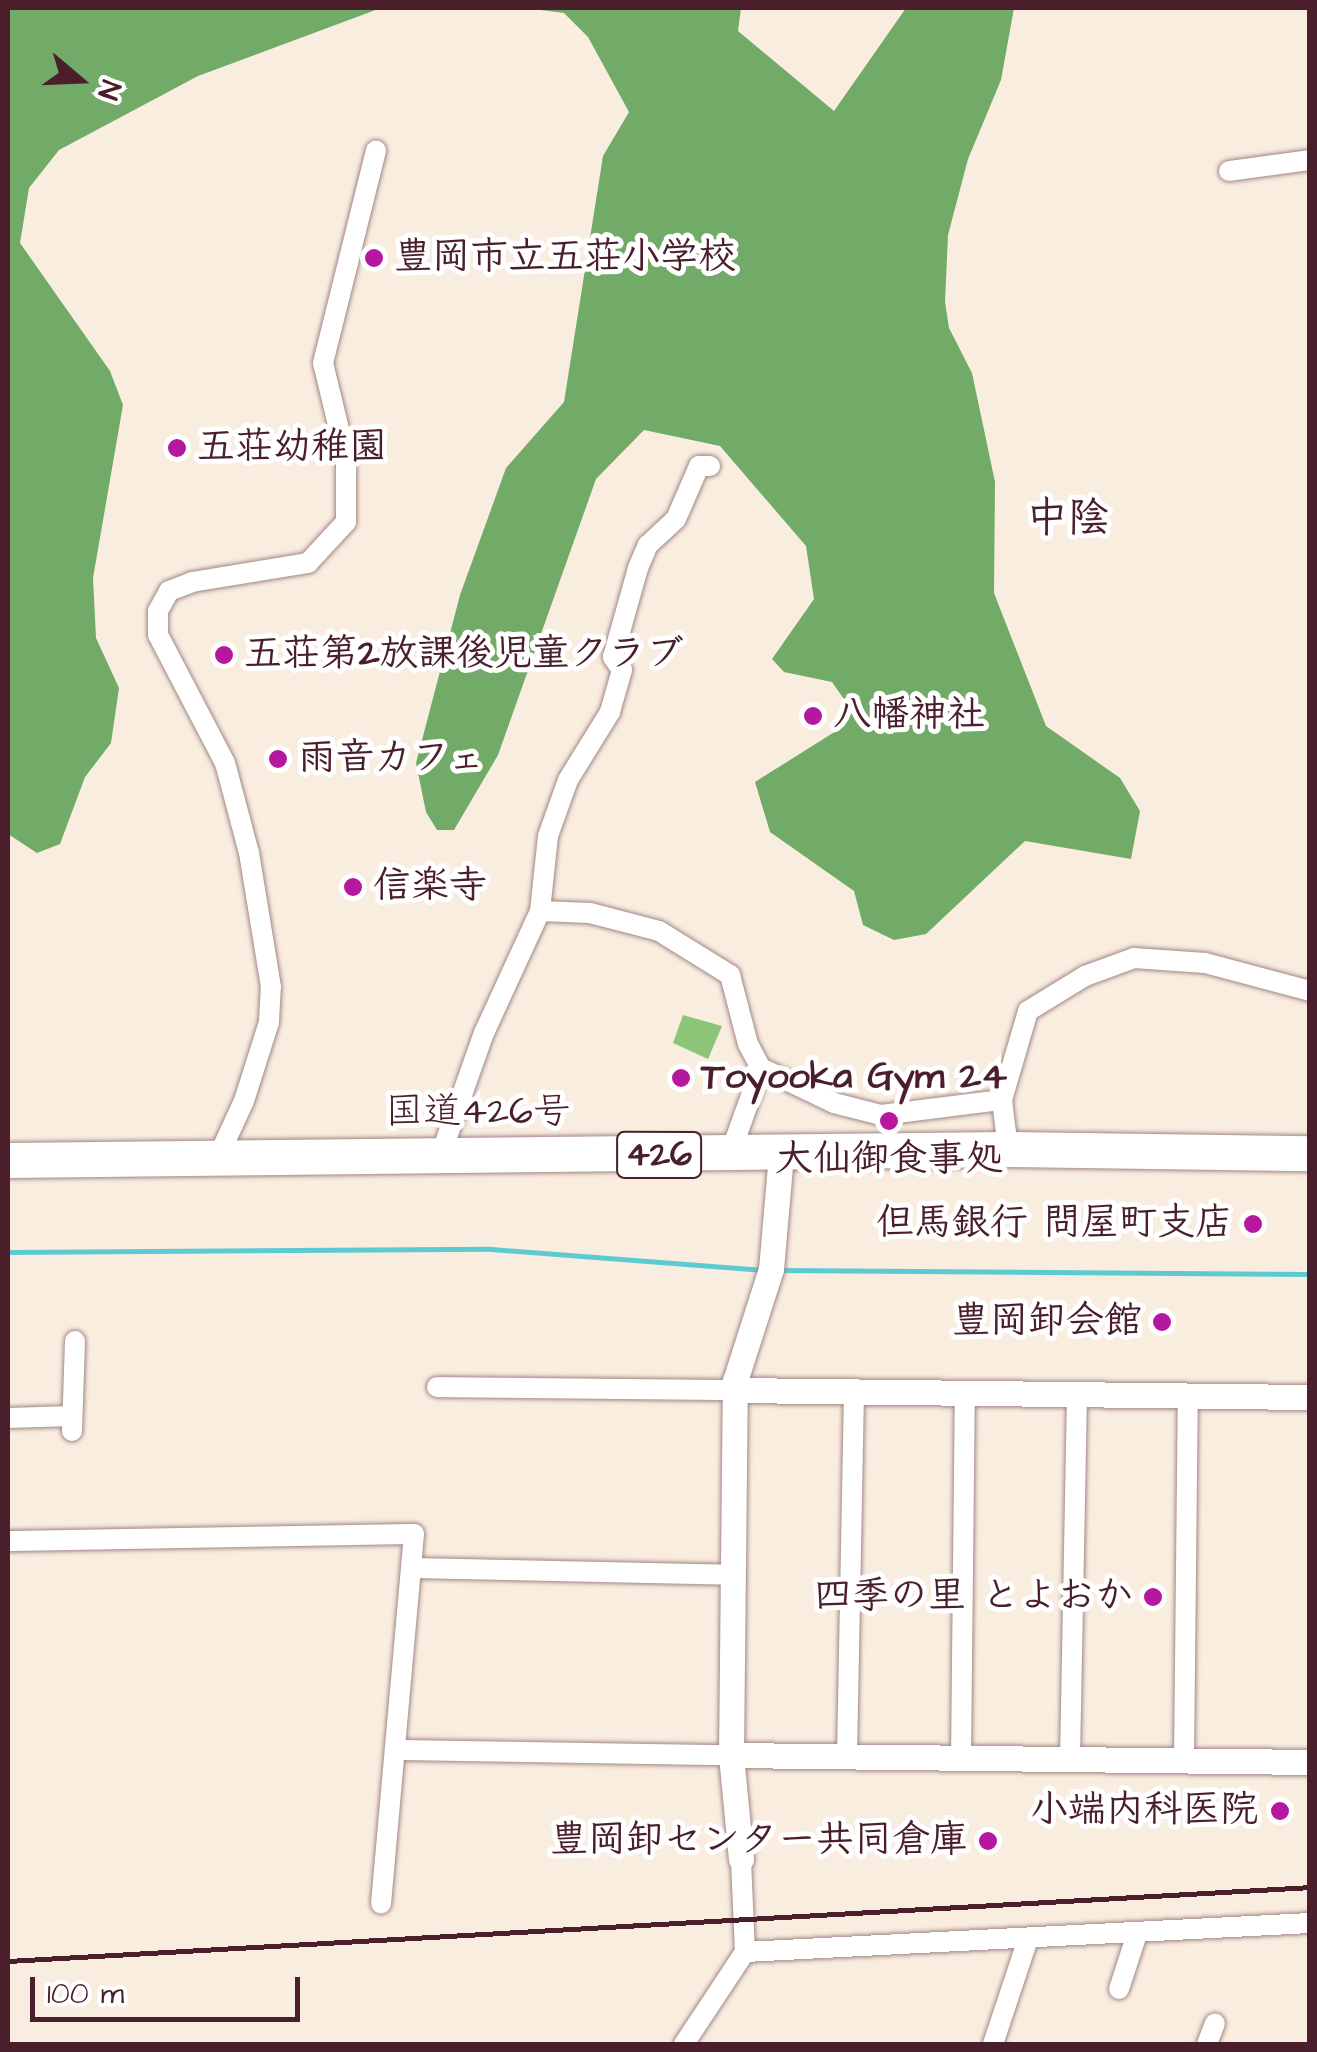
<!DOCTYPE html>
<meta charset="utf-8">
<style>
body{margin:0}
#map{position:relative;width:1317px;height:2052px;overflow:hidden;background:#f9eddf;font-family:"Architects Daughter","Klee One",sans-serif}
div>[style]{position:absolute}
.green>*{inset:0;background:#8dc578}
.forest>*{inset:0;background:#72aa68}
.stream>*{height:5px;margin:-2.5px;padding:0 2.5px;transform-origin:2.5px;border-radius:2.5px;background:#5dcad1}
.roads{filter:drop-shadow(0 0 2px #a28685) drop-shadow(0 0 2px #a28685)}
.minor>*{height:20px;margin:-10px;padding:0 10px;transform-origin:10px;border-radius:10px;background:#fff}
.tertiary>*{height:25px;margin:-12.5px;padding:0 12.5px;transform-origin:12.5px;border-radius:12.5px;background:#fff}
.trunk>*{height:35px;margin:-17.5px;padding:0 17.5px;transform-origin:17.5px;border-radius:17.5px;background:#fff}
.rail>*{height:5px;margin:-2.5px;padding:0 2.5px;transform-origin:2.5px;border-radius:2.5px;background:#4a1f2b}
.dots>*{width:28px;height:28px;translate:-50% -50%;box-sizing:border-box;border:5px solid #fff;border-radius:50%}
span{translate:-50% -50%;white-space:nowrap;text-align:center;line-height:1.15;-webkit-text-stroke:10px #fff;paint-order:stroke}
.shield-label span{padding:2px 8px;background:#fff;border:2px solid;border-radius:8px;-webkit-text-stroke-width:0}
.shield-label{font-size:35px;color:#4a1f2b;font-weight:700}
.poi-label{font-size:38px;color:#4a1f2b;font-weight:700}
.left{translate:0 -50%;text-align:left}
.right{translate:-100% -50%;text-align:right}
.street-label{font-size:38px;color:#4a1f2b}
.quarter-label{font-size:42px;color:#4a1f2b;font-weight:700}
.frame{position:absolute;inset:0;border:10px solid #4a1f2b;pointer-events:none}
.north{position:absolute;left:30px;top:30px;width:100px;height:100px;-webkit-text-stroke:8px #fff;paint-order:stroke;rotate:109deg;font-size:28px;font-weight:700;line-height:40px;text-align:center;color:#4a1f2b}
.north::after{content:'';display:block;margin:auto;width:35px;height:45px;background:#4a1f2b;clip-path:polygon(50% 0,100% 100%,50% 72%,0 100%)}
.scale{position:absolute;left:30px;top:1977px;width:270px;height:45px;box-sizing:border-box;border:5px solid #4a1f2b;border-top:0;padding-left:12px;font-size:30px;line-height:35px;white-space:nowrap;color:#4a1f2b;-webkit-text-stroke:8px #fff;paint-order:stroke}
</style>
<div id="map">
<div class="green">
<div style="clip-path:polygon(683px 1015px,722px 1026px,708px 1059px,673px 1043px)"></div>
</div>
<div class="forest">
<div style="clip-path:polygon(8px 8px,381px 8px,198px 76px,59px 150px,29px 188px,20px 243px,110px 371px,123px 405px,93px 578px,96px 638px,119px 688px,111px 743px,85px 777px,60px 844px,37px 853px,8px 834px)"></div>
<div style="clip-path:polygon(525px 8px,741px 8px,738px 31px,834px 111px,906px 8px,1014px 8px,1001px 80px,968px 159px,948px 235px,945px 302px,949px 328px,972px 373px,995px 482px,994px 593px,1046px 726px,1120px 778px,1140px 811px,1131px 859px,1025px 841px,926px 934px,894px 940px,863px 925px,854px 891px,770px 832px,755px 782px,844px 726px,848px 705px,832px 682px,784px 672px,772px 659px,814px 599px,806px 546px,720px 446px,644px 430px,596px 479px,498px 755px,454px 830px,437px 830px,426px 812px,416px 763px,460px 595px,506px 468px,564px 402px,603px 156px,629px 112px,588px 37px,564px 13px)"></div>
</div>
<div class="stream">
<div style="left:8px;top:1252px;width:483px;rotate:-0.4deg"></div>
<div style="left:491px;top:1249px;width:274px;rotate:4.4deg"></div>
<div style="left:780px;top:1270px;width:530px;rotate:0.43deg"></div>
</div>
<div class="roads">
<div class="minor">
<div style="left:1229px;top:171px;width:82px;rotate:-7.7deg"></div>
<div style="left:540px;top:911px;width:50px;rotate:2.3deg"></div>
<div style="left:590px;top:913px;width:71px;rotate:14.6deg"></div>
<div style="left:659px;top:931px;width:84px;rotate:31.8deg"></div>
<div style="left:730px;top:975px;width:71px;rotate:75.4deg"></div>
<div style="left:748px;top:1044px;width:27px;rotate:62deg"></div>
<div style="left:761px;top:1068px;width:81px;rotate:25.6deg"></div>
<div style="left:834px;top:1103px;width:49px;rotate:14.3deg"></div>
<div style="left:881px;top:1115px;width:122px;rotate:-7.1deg"></div>
<div style="left:1002px;top:1100px;width:93px;rotate:-73.7deg"></div>
<div style="left:1028px;top:1011px;width:67px;rotate:-31.6deg"></div>
<div style="left:1085px;top:976px;width:52px;rotate:-20.2deg"></div>
<div style="left:1134px;top:958px;width:71px;rotate:4deg"></div>
<div style="left:1205px;top:963px;width:109px;rotate:14.9deg"></div>
<div style="left:1002px;top:1100px;width:49px;rotate:83deg"></div>
<div style="left:730px;top:1154px;width:91px;rotate:-70.2deg"></div>
<div style="left:219px;top:1155px;width:60px;rotate:-65.2deg"></div>
<div style="left:244px;top:1101px;width:83px;rotate:-72.4deg"></div>
<div style="left:269px;top:1022px;width:35px;rotate:-87deg"></div>
<div style="left:271px;top:987px;width:136px;rotate:-99.3deg"></div>
<div style="left:249px;top:853px;width:93px;rotate:-104.9deg"></div>
<div style="left:225px;top:763px;width:144px;rotate:-117.6deg"></div>
<div style="left:158px;top:635px;width:24px;rotate:-90deg"></div>
<div style="left:158px;top:611px;width:23px;rotate:-61deg"></div>
<div style="left:169px;top:591px;width:25px;rotate:-21deg"></div>
<div style="left:192px;top:582px;width:118px;rotate:-9.3deg"></div>
<div style="left:308px;top:563px;width:56px;rotate:-47.2deg"></div>
<div style="left:346px;top:522px;width:64px;rotate:-90deg"></div>
<div style="left:346px;top:458px;width:98px;rotate:-103.6deg"></div>
<div style="left:323px;top:363px;width:219px;rotate:-76deg"></div>
<div style="left:440px;top:1157px;width:132px;rotate:-70.5deg"></div>
<div style="left:484px;top:1033px;width:134px;rotate:-65.3deg"></div>
<div style="left:540px;top:911px;width:75px;rotate:-83.9deg"></div>
<div style="left:548px;top:836px;width:59px;rotate:-70.3deg"></div>
<div style="left:568px;top:780px;width:80px;rotate:-58.3deg"></div>
<div style="left:610px;top:712px;width:44px;rotate:-74.1deg"></div>
<div style="left:622px;top:670px;width:16px;rotate:-125deg"></div>
<div style="left:613px;top:657px;width:92px;rotate:-74.3deg"></div>
<div style="left:638px;top:568px;width:25px;rotate:-67deg"></div>
<div style="left:648px;top:545px;width:38px;rotate:-43deg"></div>
<div style="left:676px;top:519px;width:58px;rotate:-66.5deg"></div>
<div style="left:699px;top:466px;width:11px"></div>
<div style="left:437px;top:1387px;width:298px;rotate:0.6deg"></div>
<div style="left:8px;top:1418px;width:64px;rotate:-1.8deg"></div>
<div style="left:72px;top:1431px;width:90px;rotate:-88.1deg"></div>
<div style="left:8px;top:1541px;width:406px;rotate:-1deg"></div>
<div style="left:414px;top:1534px;width:371px;rotate:95.1deg"></div>
<div style="left:411px;top:1568px;width:322px;rotate:1.2deg"></div>
<div style="left:395px;top:1750px;width:336px;rotate:0.9deg"></div>
<div style="left:847px;top:1756px;width:364px;rotate:-88.9deg"></div>
<div style="left:961px;top:1758px;width:365px;rotate:-89.4deg"></div>
<div style="left:1070px;top:1759px;width:365px;rotate:-88.9deg"></div>
<div style="left:1184px;top:1760px;width:365px;rotate:-89.4deg"></div>
<div style="left:745px;top:1952px;width:566px;rotate:-2.94deg"></div>
<div style="left:1119px;top:1989px;width:58px;rotate:-71.9deg"></div>
<div style="left:684px;top:2044px;width:110px;rotate:-56.5deg"></div>
<div style="left:745px;top:1952px;width:93px;rotate:-92.5deg"></div>
<div style="left:993px;top:2044px;width:108px;rotate:-71.6deg"></div>
<div style="left:1207px;top:2044px;width:22px;rotate:-69deg"></div>
</div>
<div class="tertiary">
<div style="left:735px;top:1390px;width:575px;rotate:0.7deg"></div>
<div style="left:731px;top:1755px;width:579px;rotate:0.69deg"></div>
<div style="left:741px;top:1859px;width:104px;rotate:-95.5deg"></div>
<div style="left:731px;top:1755px;width:374px;rotate:-89.4deg"></div>
<div style="left:735px;top:1381px;width:118px;rotate:-72.2deg"></div>
<div style="left:771px;top:1269px;width:115px;rotate:-85deg"></div>
</div>
<div class="trunk">
<div style="left:8px;top:1160px;width:1000px;rotate:-0.63deg"></div>
<div style="left:1008px;top:1149px;width:302px;rotate:0.8deg"></div>
</div>
</div>
<div class="rail">
<div style="left:8px;top:1961px;width:1304px;rotate:-3.25deg"></div>
</div>
<div class="dots">
<div style="left:374px;top:258px;background:#b5179e"></div>
<div style="left:177px;top:448px;background:#b5179e"></div>
<div style="left:224px;top:655px;background:#b5179e"></div>
<div style="left:813px;top:716px;background:#b5179e"></div>
<div style="left:278px;top:759px;background:#b5179e"></div>
<div style="left:353px;top:887px;background:#b5179e"></div>
<div style="left:681px;top:1078px;background:#b5179e"></div>
<div style="left:889px;top:1121px;background:#b5179e"></div>
<div style="left:1253px;top:1224px;background:#b5179e"></div>
<div style="left:1162px;top:1322px;background:#b5179e"></div>
<div style="left:1153px;top:1597px;background:#b5179e"></div>
<div style="left:1280px;top:1811px;background:#b5179e"></div>
<div style="left:988px;top:1841px;background:#b5179e"></div>
</div>
<div class="shield-label">
<span style="left:659px;top:1155px">426</span>
</div>
<div class="poi-label">
<span class="left" style="left:394px;top:258px">豊岡市立五荘小学校</span>
<span class="left" style="left:197px;top:448px">五荘幼稚園</span>
<span class="left" style="left:244px;top:655px">五荘第2放課後児童クラブ</span>
<span class="left" style="left:833px;top:716px">八幡神社</span>
<span class="left" style="left:298px;top:759px">雨音カフェ</span>
<span class="left" style="left:373px;top:887px">信楽寺</span>
<span class="left" style="left:701px;top:1078px">Toyooka Gym 24</span>
<span style="left:889px;top:1160px">大仙御食事処</span>
<span class="right" style="left:1233px;top:1224px">但馬銀行 問屋町支店</span>
<span class="right" style="left:1142px;top:1322px">豊岡卸会館</span>
<span class="right" style="left:1133px;top:1597px">四季の里 とよおか</span>
<span class="right" style="left:1258px;top:1811px">小端内科医院</span>
<span class="right" style="left:968px;top:1841px">豊岡卸センター共同倉庫</span>
</div>
<div class="street-label">
<span style="left:478px;top:1113px">国道426号</span>
</div>
<div class="quarter-label">
<span style="left:1068px;top:519px">中陰</span>
</div>
<div class="frame"></div>
<div class="north">N</div>
<div class="scale">100 m</div>
</div>
